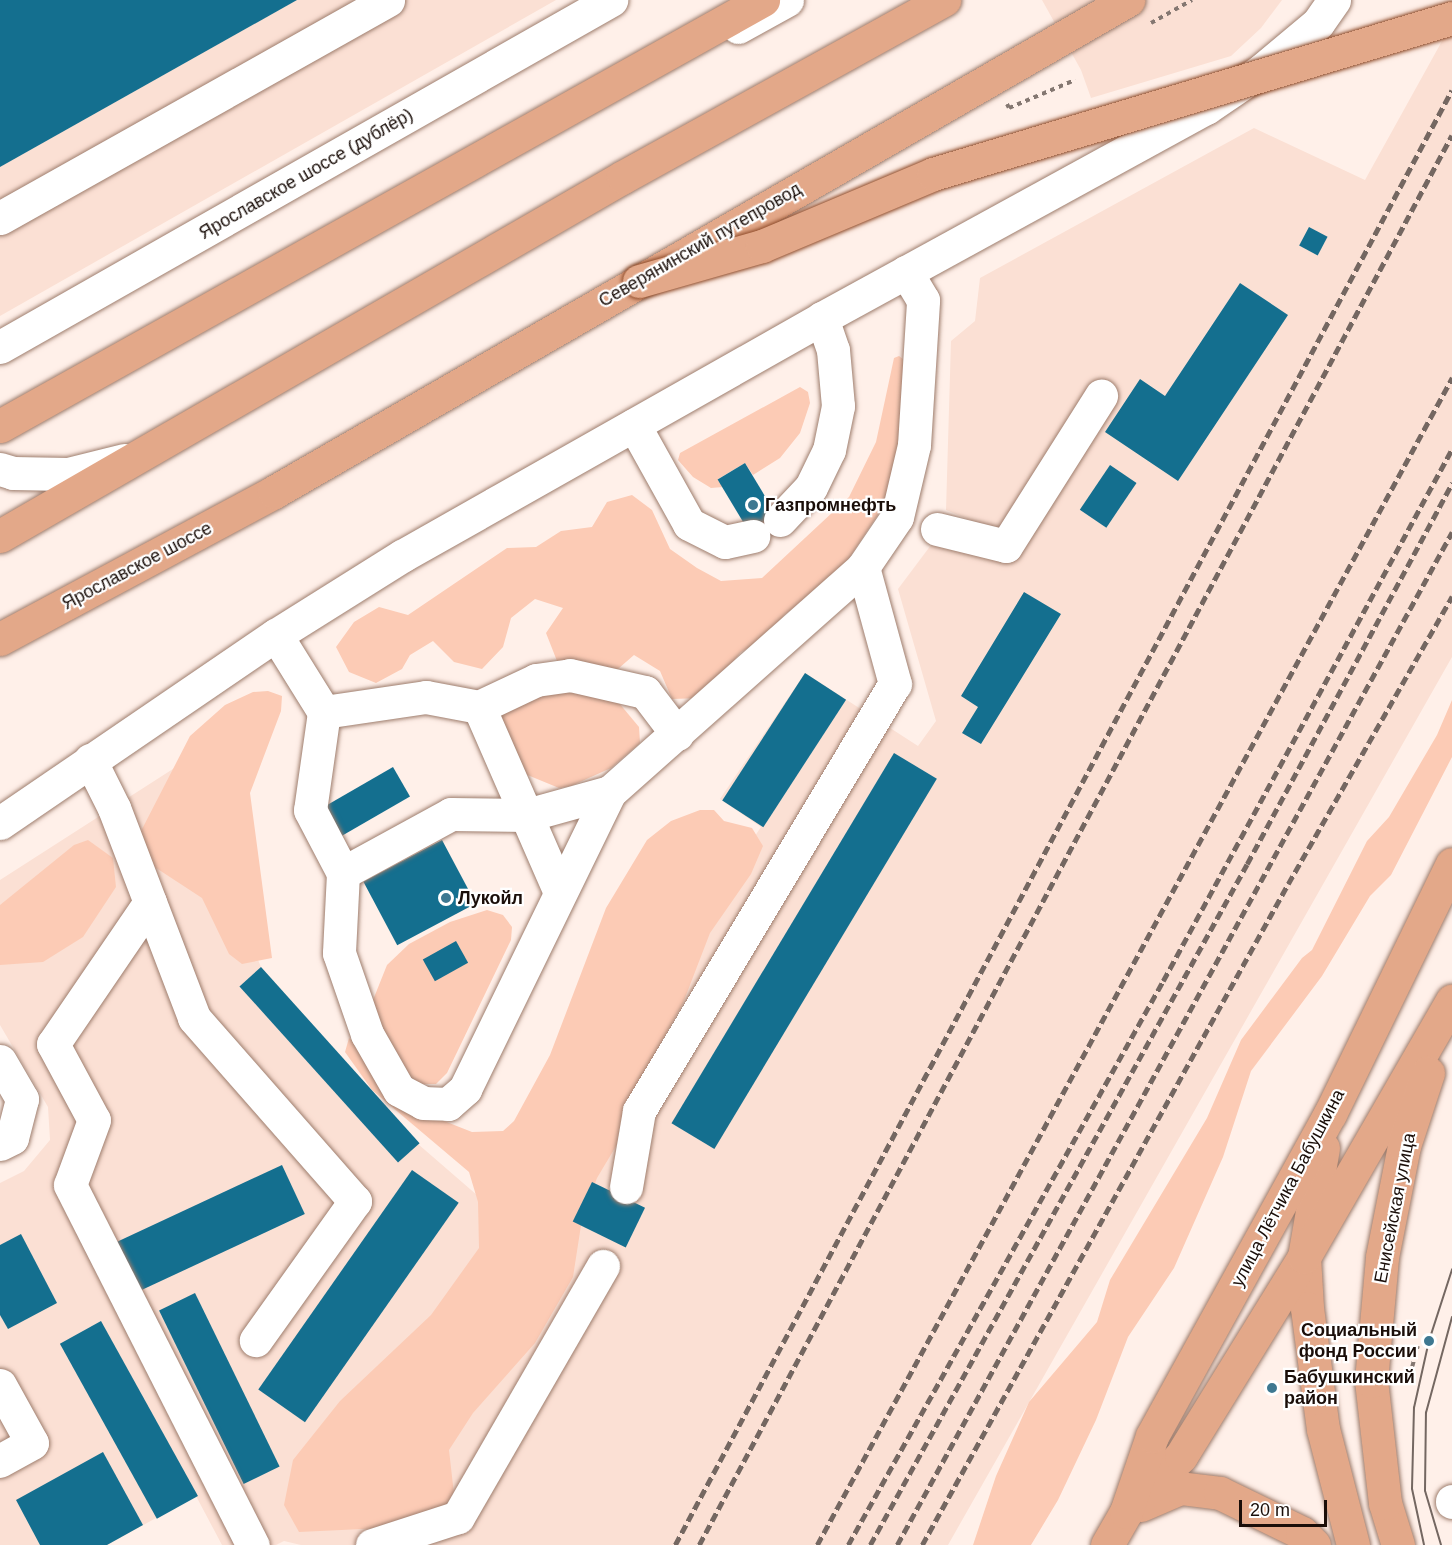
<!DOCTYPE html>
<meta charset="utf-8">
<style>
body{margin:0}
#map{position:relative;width:1452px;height:1545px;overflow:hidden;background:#fff0e9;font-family:Arial,sans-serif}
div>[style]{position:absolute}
.built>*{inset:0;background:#fbe0d4}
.green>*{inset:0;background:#fccbb5}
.building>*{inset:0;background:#146f8f;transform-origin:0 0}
.path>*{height:4px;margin-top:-2px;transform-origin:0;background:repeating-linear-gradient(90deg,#847771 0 4.5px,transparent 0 9px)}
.roads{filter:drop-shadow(0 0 2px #9e7d6d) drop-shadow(0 0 2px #9e7d6d)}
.minor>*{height:33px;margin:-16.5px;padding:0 16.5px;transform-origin:16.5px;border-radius:16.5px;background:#fff}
.major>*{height:33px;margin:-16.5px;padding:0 16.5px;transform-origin:16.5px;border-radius:16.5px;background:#e3a889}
.tram>*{height:1.5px;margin:-0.75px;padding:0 0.75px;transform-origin:0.75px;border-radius:0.75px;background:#746761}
.rail>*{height:4.5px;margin-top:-2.25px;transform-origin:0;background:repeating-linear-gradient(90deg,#746761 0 9px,transparent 0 13.5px)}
.bridges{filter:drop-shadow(0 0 2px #904c2a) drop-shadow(0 0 2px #904c2a)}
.major-bridge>*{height:33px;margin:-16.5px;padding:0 16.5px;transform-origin:16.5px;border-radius:16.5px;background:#e3a889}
.dots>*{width:16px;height:16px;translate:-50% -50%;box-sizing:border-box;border:3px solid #fff;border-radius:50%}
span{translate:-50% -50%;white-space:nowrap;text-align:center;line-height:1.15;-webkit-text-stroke:4.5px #fff;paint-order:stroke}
.street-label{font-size:18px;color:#1a0e09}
.poi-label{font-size:18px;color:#1a0e09;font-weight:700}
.left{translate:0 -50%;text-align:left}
.right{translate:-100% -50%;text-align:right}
.scale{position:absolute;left:1239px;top:1500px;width:88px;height:27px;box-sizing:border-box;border:3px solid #1a0e09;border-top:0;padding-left:8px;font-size:18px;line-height:21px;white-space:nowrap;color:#1a0e09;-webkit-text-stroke:4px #fff;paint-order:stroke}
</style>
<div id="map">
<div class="built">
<div style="clip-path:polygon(0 0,556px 0,0 316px)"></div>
<div style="clip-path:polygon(1042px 0,1282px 0,1261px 28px,1231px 56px,1091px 98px,1081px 70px)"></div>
<div style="clip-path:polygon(1452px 23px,1452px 657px,948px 1545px,301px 1545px,284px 1541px,276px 1545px,222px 1545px,196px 1496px,107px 1545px,0 1545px,0 1183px,24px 1171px,50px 1140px,48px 1107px,0 1025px,0 880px,176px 767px,261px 967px,418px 1144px,500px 1215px,761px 827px,720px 799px,805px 673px,918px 746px,936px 721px,898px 589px,931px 545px,982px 553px,990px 528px,946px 510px,951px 341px,975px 321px,980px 278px,1254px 128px,1365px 180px)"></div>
</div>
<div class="green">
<div style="clip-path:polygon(899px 356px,903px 359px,903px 453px,883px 507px,834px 581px,785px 614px,767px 638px,741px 652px,702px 698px,672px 699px,660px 671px,634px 655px,611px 675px,557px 661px,546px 633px,563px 608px,535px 599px,511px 618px,503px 647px,482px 669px,454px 662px,433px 641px,410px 655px,402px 669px,376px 683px,349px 672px,336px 647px,354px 622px,379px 607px,408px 615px,507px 548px,536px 547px,561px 531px,592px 527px,607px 502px,632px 495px,652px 510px,670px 549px,697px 568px,721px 581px,762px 578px,849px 497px,876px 442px,894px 358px)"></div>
<div style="clip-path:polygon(800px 387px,808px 392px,810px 403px,800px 433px,780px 458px,753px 475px,745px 463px,718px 479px,723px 487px,711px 488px,693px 477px,678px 460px,680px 453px)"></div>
<div style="clip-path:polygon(547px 679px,614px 697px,639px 727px,640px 743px,611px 768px,571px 786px,559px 788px,525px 774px,499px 712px)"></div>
<div style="clip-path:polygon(268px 691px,282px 696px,281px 711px,250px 793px,272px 958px,242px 964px,229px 954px,202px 898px,150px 864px,140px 833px,190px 736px,225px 705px,253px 692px)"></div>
<div style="clip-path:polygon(1452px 700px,1452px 757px,1391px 875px,1370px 896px,1322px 976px,1251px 1071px,1223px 1157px,1174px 1268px,1128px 1337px,1096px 1420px,1058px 1500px,1031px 1545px,973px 1545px,996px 1476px,1029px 1402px,1097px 1322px,1110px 1280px,1207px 1118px,1241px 1040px,1302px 958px,1312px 950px,1367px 841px,1389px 817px,1437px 735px)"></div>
<div style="clip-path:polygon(700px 810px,714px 810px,724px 821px,752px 828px,763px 846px,751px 874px,710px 933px,683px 1003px,654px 1055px,628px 1126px,597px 1178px,582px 1219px,573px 1277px,535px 1343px,473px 1413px,449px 1450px,454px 1494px,447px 1507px,405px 1527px,299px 1532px,284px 1505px,293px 1460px,340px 1401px,431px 1315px,479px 1248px,478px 1202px,469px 1172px,372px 1090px,345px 1052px,349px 1038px,371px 1057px,406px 1106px,472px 1132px,503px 1131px,514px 1121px,550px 1055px,606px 908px,647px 840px,671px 821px)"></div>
<div style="clip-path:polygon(88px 840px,113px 858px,116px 887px,83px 937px,43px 962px,0 965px,0 905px,74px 845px)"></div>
<div style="clip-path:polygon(487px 910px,503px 915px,512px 927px,511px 940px,447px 1073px,436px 1084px,419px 1084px,399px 1073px,370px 1014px,373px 1000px,387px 965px,409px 944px,450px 922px)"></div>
</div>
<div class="building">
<div style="clip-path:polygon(0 0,297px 0,0 167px)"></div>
<div style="left:1309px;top:227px;width:21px;height:21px;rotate:28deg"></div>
<div style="clip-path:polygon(1240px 283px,1288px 315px,1178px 481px,1105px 432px,1140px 379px,1165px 396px)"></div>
<div style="left:745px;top:463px;width:75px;height:32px;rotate:59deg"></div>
<div style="left:1110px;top:465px;width:32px;height:54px;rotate:34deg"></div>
<div style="clip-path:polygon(1024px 592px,1061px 614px,981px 744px,962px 733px,978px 707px,961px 696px)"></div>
<div style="left:805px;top:673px;width:49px;height:152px;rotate:33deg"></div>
<div style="left:894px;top:753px;width:50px;height:432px;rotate:31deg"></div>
<div style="left:393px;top:767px;width:34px;height:101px;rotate:60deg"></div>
<div style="left:442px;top:840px;width:72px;height:89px;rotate:62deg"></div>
<div style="left:456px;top:941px;width:25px;height:38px;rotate:61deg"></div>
<div style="left:261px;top:967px;width:237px;height:29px;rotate:48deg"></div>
<div style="left:282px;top:1165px;width:54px;height:189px;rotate:65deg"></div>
<div style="left:412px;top:1170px;width:57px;height:268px;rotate:35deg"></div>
<div style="left:592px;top:1182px;width:59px;height:44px;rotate:26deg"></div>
<div style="clip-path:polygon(21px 1234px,57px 1303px,8px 1329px,0 1315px,0 1245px)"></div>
<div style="left:195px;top:1293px;width:193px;height:40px;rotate:64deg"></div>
<div style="left:101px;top:1321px;width:200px;height:47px;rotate:61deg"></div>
<div style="clip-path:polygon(103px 1452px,143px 1525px,107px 1545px,40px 1545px,16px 1500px)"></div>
</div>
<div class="path">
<div style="left:1151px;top:23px;width:47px;rotate:-29.3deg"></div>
<div style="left:1007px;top:104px;width:4px;rotate:63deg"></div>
<div style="left:1009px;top:108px;width:72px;rotate:-23deg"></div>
<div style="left:1410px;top:1375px;width:30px;rotate:-75deg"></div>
</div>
<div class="roads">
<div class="minor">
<div style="left:738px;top:27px;width:56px;rotate:-28.9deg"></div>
<div style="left:0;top:218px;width:445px;rotate:-29.3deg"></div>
<div style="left:0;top:347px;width:703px;rotate:-29.59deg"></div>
<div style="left:634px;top:425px;width:113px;rotate:60.9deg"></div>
<div style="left:689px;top:524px;width:40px;rotate:26.6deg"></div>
<div style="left:725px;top:542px;width:29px;rotate:-12deg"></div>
<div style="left:0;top:469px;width:14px;rotate:17deg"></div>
<div style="left:13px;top:473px;width:55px;rotate:1deg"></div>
<div style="left:68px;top:474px;width:58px;rotate:-14deg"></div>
<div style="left:780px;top:520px;width:45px;rotate:-46.8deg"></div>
<div style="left:811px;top:487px;width:41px;rotate:-64.1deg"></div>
<div style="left:829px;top:450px;width:45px;rotate:-78.4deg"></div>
<div style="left:838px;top:406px;width:56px;rotate:-95.1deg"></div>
<div style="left:833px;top:350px;width:34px;rotate:-109deg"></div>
<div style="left:937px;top:529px;width:71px;rotate:13.8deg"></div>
<div style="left:1006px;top:546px;width:178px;rotate:-57.7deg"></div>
<div style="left:276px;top:635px;width:91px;rotate:58.1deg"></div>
<div style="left:324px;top:712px;width:99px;rotate:98.1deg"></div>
<div style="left:310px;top:810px;width:71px;rotate:62.4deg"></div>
<div style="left:479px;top:707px;width:63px;rotate:-25.3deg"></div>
<div style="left:536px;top:680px;width:34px;rotate:-8deg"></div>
<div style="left:570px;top:675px;width:77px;rotate:12.8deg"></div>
<div style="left:645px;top:692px;width:53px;rotate:52.7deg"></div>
<div style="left:324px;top:712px;width:103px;rotate:-8.4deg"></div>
<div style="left:426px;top:697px;width:54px;rotate:10.7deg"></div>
<div style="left:479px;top:707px;width:200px;rotate:66.4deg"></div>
<div style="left:90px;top:760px;width:54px;rotate:63.4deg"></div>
<div style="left:114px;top:808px;width:225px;rotate:69.1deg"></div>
<div style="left:194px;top:1018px;width:244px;rotate:48.7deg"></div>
<div style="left:355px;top:1201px;width:171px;rotate:125.5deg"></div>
<div style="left:610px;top:792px;width:86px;rotate:164.5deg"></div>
<div style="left:527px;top:815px;width:76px;rotate:-179.2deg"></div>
<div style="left:451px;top:814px;width:123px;rotate:151.4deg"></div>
<div style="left:343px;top:873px;width:80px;rotate:92.9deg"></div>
<div style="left:339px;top:953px;width:86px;rotate:70.9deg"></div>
<div style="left:367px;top:1034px;width:64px;rotate:60.3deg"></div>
<div style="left:399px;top:1090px;width:27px;rotate:28deg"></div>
<div style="left:423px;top:1103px;width:25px;rotate:2deg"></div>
<div style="left:448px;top:1104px;width:23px;rotate:-41deg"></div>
<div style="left:465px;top:1089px;width:331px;rotate:-64deg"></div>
<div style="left:610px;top:792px;width:339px;rotate:-41.6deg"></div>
<div style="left:863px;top:567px;width:60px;rotate:-55.8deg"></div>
<div style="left:897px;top:517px;width:74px;rotate:-76.7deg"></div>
<div style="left:914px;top:445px;width:145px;rotate:-86.4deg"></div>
<div style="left:923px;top:300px;width:33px;rotate:-121deg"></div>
<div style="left:0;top:823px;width:334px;rotate:-34.3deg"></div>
<div style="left:276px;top:635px;width:149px;rotate:-32.1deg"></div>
<div style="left:402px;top:556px;width:483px;rotate:-29.5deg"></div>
<div style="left:822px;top:318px;width:438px;rotate:-28.7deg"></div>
<div style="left:1206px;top:108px;width:68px;rotate:-34.2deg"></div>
<div style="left:1262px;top:70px;width:73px;rotate:-40deg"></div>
<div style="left:1318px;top:23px;width:28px;rotate:-55deg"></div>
<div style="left:150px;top:902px;width:172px;rotate:124.3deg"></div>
<div style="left:53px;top:1044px;width:86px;rotate:61.7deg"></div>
<div style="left:94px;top:1120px;width:69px;rotate:110.3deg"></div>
<div style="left:70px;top:1185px;width:404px;rotate:63.1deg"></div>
<div style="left:0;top:1061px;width:44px;rotate:59.9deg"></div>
<div style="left:22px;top:1099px;width:40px;rotate:104.4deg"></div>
<div style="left:12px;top:1138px;width:13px;rotate:153deg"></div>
<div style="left:626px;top:1187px;width:77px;rotate:-80.3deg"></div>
<div style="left:639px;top:1111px;width:498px;rotate:-59.1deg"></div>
<div style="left:895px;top:684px;width:121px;rotate:-105.3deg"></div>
<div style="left:0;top:1385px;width:66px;rotate:61.1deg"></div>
<div style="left:32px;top:1443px;width:37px;rotate:151deg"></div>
<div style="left:1452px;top:1501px;width:1px;rotate:90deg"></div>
<div style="left:372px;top:1545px;width:90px;rotate:-18deg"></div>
<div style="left:458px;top:1517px;width:290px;rotate:-60deg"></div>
</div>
<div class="major">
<div style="left:0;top:426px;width:874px;rotate:-29.18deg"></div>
<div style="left:0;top:536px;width:719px;rotate:-29.95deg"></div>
<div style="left:623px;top:177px;width:367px;rotate:-28.9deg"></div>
<div style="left:0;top:639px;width:311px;rotate:-28.2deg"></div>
<div style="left:274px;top:492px;width:986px;rotate:-29.95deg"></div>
<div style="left:1323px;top:1148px;width:111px;rotate:99.9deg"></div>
<div style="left:1304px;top:1257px;width:51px;rotate:86.6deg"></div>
<div style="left:1307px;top:1308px;width:122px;rotate:82.5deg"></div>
<div style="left:1323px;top:1429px;width:120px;rotate:75.5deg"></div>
<div style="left:1141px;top:1505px;width:43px;rotate:-23.6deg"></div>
<div style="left:1180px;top:1488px;width:40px;rotate:7.1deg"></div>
<div style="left:1220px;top:1493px;width:91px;rotate:26deg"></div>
<div style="left:1302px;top:1533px;width:17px;rotate:45deg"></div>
<div style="left:1131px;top:1506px;width:71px;rotate:-45deg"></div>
<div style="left:1181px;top:1456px;width:234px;rotate:-58.3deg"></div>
<div style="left:1304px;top:1257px;width:296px;rotate:-60deg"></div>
<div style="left:1107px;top:1545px;width:38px;rotate:-60deg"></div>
<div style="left:1126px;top:1512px;width:80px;rotate:-71.1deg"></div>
<div style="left:1152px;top:1436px;width:368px;rotate:-61.1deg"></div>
<div style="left:1330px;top:1114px;width:278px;rotate:-64deg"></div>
<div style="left:1398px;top:1545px;width:44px;rotate:-107.2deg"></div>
<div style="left:1385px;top:1503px;width:123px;rotate:-96.5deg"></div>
<div style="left:1371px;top:1381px;width:124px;rotate:-84.9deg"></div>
<div style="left:1382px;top:1257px;width:113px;rotate:-78.8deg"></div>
<div style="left:1404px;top:1146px;width:77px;rotate:-71.8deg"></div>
</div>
</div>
<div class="tram">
<div style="left:1424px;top:1545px;width:57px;rotate:-102.1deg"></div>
<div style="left:1412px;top:1489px;width:81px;rotate:-88.6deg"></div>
<div style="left:1414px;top:1408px;width:69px;rotate:-77.4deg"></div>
<div style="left:1429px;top:1341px;width:75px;rotate:-72.1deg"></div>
<div style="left:1441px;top:1545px;width:56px;rotate:-106.5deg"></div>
<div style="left:1425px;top:1491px;width:78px;rotate:-89.3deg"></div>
<div style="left:1426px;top:1413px;width:99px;rotate:-74.8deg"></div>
</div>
<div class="rail">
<div style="left:675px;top:1545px;width:1649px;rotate:-61.9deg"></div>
<div style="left:699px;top:1545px;width:1598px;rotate:-61.9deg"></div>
<div style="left:817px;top:1545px;width:1329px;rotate:-61.45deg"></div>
<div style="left:848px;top:1545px;width:646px;rotate:-60.82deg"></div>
<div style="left:1163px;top:981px;width:605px;rotate:-61.49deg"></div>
<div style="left:870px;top:1545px;width:778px;rotate:-61.03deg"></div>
<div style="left:1247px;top:864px;width:433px;rotate:-61.7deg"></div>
<div style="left:897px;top:1545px;width:1155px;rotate:-61.28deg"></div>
<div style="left:922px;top:1545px;width:756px;rotate:-61.03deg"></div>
<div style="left:1288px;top:884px;width:331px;rotate:-60.3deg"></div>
</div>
<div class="bridges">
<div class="major-bridge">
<div style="left:639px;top:281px;width:128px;rotate:-15.9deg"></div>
<div style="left:762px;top:246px;width:186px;rotate:-22.8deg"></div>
<div style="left:933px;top:174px;width:542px;rotate:-16.73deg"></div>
</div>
</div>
<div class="dots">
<div style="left:753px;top:505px;background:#3e7891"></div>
<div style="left:446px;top:898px;background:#3e7891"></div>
<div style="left:1429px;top:1341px;background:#3e7891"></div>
<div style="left:1272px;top:1388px;background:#3e7891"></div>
</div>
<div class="street-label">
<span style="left:306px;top:174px;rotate:-30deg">Ярославское шоссе (дублёр)</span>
<span style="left:700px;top:245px;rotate:-30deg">Северянинский путепровод</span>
<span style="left:137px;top:566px;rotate:-28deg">Ярославское шоссе</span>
<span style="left:1288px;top:1188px;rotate:-62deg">улица Лётчика Бабушкина</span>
<span style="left:1395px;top:1208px;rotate:-79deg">Енисейская улица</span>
</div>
<div class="poi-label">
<span class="left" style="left:765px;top:505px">Газпромнефть</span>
<span class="left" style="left:458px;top:898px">Лукойл</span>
<span class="right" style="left:1417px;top:1341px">Социальный<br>фонд России</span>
<span class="left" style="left:1284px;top:1388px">Бабушкинский<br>район</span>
</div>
<div class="scale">20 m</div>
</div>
